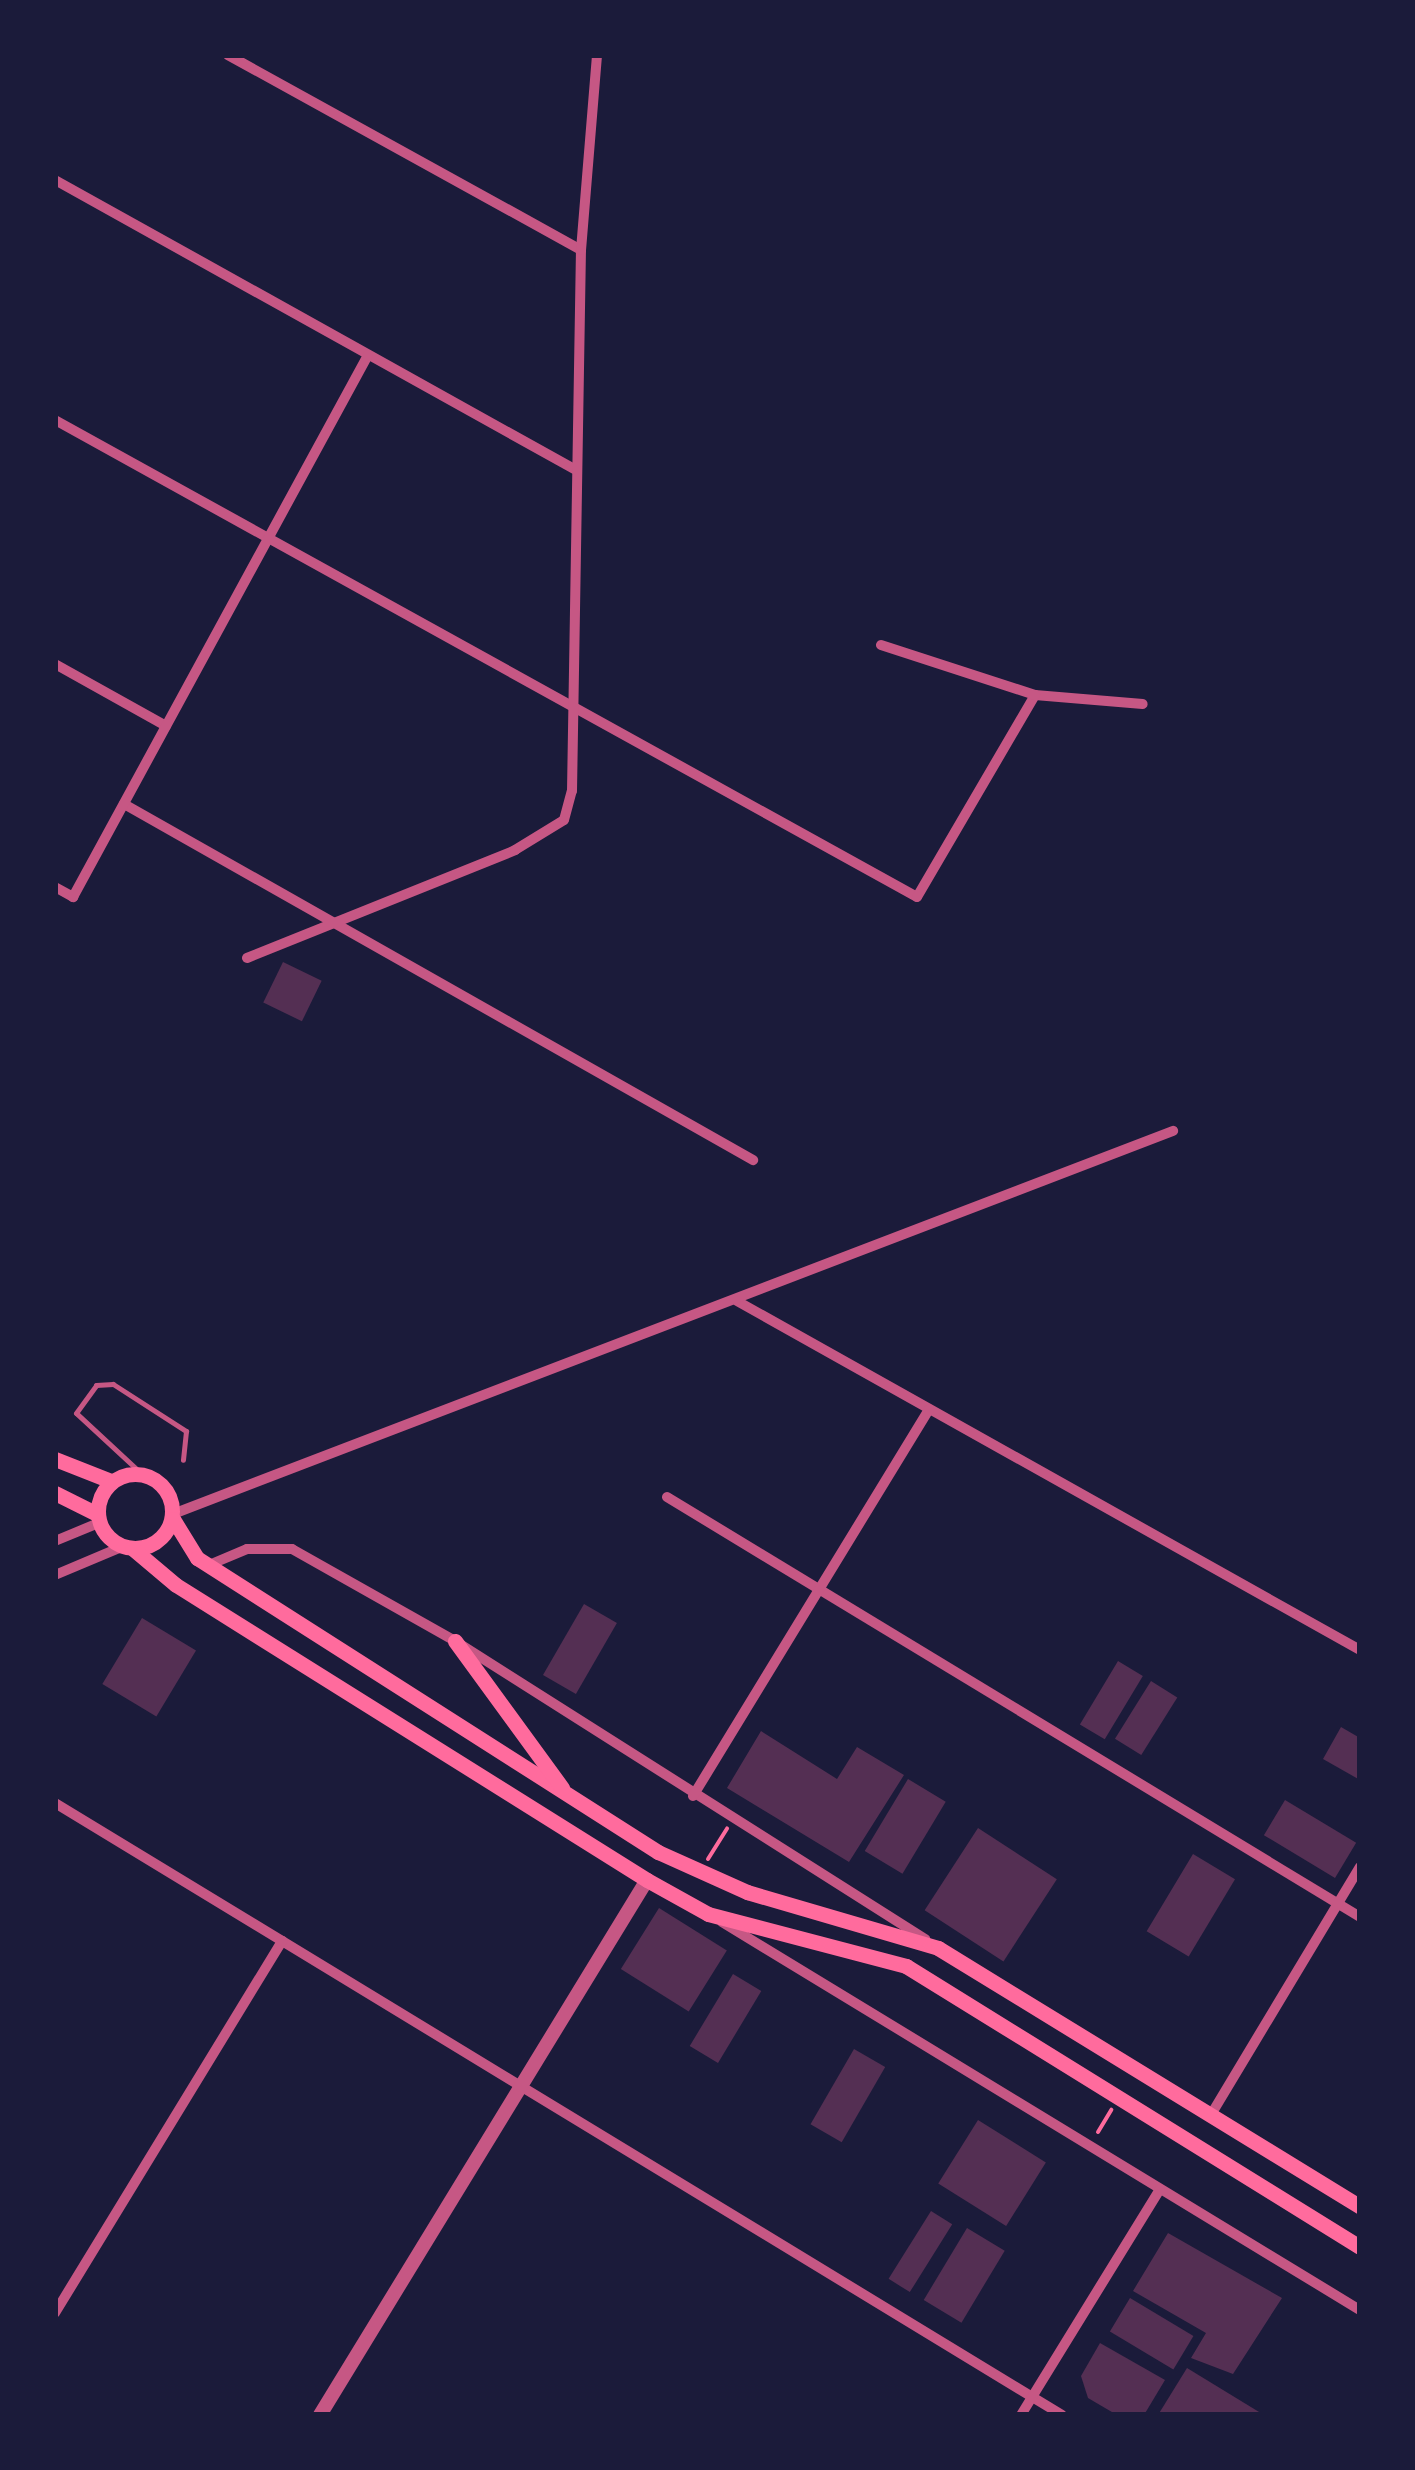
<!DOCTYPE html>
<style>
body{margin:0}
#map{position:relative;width:1415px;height:2470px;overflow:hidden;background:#1b1b3a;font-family:"Noto Sans",sans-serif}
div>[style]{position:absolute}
.building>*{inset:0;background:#542f53;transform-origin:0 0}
.path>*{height:4px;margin:-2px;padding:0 2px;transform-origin:2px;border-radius:2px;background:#ff6b9d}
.service>*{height:5px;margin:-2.5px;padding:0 2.5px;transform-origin:2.5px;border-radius:2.5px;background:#c65784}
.minor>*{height:10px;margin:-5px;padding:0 5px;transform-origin:5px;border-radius:5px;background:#c65784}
.tertiary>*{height:14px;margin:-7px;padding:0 7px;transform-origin:7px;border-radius:7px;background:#c65784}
.secondary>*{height:15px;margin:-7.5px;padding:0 7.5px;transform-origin:7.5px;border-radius:7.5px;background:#ff6b9d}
.secondary>.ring{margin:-7.5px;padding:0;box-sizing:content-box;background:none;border:15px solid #ff6b9d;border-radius:50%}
span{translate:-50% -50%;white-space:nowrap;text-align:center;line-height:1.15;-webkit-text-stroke:10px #1b1b3a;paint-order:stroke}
.frame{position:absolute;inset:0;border:58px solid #1b1b3a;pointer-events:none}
</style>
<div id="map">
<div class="building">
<div style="left:283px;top:962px;width:43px;height:45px;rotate:26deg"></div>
<div style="left:584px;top:1604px;width:38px;height:82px;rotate:30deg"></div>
<div style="left:142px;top:1618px;width:63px;height:77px;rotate:31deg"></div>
<div style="left:1118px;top:1661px;width:29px;height:74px;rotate:31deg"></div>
<div style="left:1151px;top:1681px;width:31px;height:68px;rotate:32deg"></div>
<div style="clip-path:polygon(1341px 1727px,1360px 1738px,1360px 1780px,1323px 1759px)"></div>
<div style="clip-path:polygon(761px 1731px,837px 1779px,857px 1747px,904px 1775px,849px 1862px,727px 1788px)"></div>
<div style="left:908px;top:1779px;width:44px;height:84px;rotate:31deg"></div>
<div style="left:1285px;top:1800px;width:83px;height:41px;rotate:31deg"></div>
<div style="left:978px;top:1828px;width:94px;height:98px;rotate:33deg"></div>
<div style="left:1193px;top:1854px;width:49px;height:90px;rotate:31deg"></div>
<div style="left:659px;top:1908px;width:80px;height:72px;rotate:32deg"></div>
<div style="left:733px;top:1974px;width:33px;height:84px;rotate:31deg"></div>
<div style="left:854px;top:2049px;width:36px;height:87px;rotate:30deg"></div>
<div style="left:978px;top:2120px;width:80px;height:75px;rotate:32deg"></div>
<div style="left:931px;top:2211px;width:25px;height:80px;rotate:32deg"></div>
<div style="left:967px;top:2228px;width:44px;height:84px;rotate:31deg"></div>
<div style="clip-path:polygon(1168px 2233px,1282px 2298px,1233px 2374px,1191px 2358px,1206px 2333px,1133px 2291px)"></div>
<div style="left:1130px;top:2298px;width:74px;height:39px;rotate:31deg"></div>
<div style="clip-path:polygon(1100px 2343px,1165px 2380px,1144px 2415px,1117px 2415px,1088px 2398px,1081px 2376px)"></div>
<div style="clip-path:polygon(1187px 2368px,1264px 2415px,1158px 2415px)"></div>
</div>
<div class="path">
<div style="left:708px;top:1859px;width:36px;rotate:-58deg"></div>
<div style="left:1098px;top:2132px;width:26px;rotate:-59deg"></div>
</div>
<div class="service">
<div style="left:143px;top:1475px;width:91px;rotate:-137.2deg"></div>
<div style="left:76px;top:1413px;width:34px;rotate:-54deg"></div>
<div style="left:96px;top:1385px;width:17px;rotate:-3deg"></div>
<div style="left:113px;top:1384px;width:87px;rotate:32.8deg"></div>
<div style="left:186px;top:1431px;width:29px;rotate:96deg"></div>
</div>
<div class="minor">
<div style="left:228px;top:55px;width:403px;rotate:28.9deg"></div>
<div style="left:55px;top:180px;width:594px;rotate:29.11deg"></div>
<div style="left:55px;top:420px;width:985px;rotate:28.96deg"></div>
<div style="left:917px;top:897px;width:234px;rotate:-59.7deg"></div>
<div style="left:1035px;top:695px;width:108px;rotate:4.8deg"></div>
<div style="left:881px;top:645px;width:162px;rotate:18deg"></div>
<div style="left:55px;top:664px;width:127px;rotate:29.2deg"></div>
<div style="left:124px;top:804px;width:723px;rotate:29.51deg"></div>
<div style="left:55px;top:887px;width:21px;rotate:29deg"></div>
<div style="left:73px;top:897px;width:617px;rotate:-61.44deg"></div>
<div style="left:247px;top:958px;width:289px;rotate:-21.9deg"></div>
<div style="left:515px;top:850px;width:57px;rotate:-31.5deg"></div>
<div style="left:564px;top:820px;width:30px;rotate:-75deg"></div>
<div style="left:572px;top:791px;width:541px;rotate:-89.05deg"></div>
<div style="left:581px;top:250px;width:196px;rotate:-85.3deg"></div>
<div style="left:737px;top:1301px;width:714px;rotate:29.26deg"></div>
<div style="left:667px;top:1497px;width:810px;rotate:31.22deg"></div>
<div style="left:173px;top:1514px;width:1071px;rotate:-20.96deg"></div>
<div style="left:55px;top:1541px;width:50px;rotate:-22.4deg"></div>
<div style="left:209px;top:1565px;width:41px;rotate:-22.8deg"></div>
<div style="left:247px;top:1549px;width:45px"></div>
<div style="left:292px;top:1549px;width:187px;rotate:29.4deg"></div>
<div style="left:455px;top:1641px;width:557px;rotate:32.38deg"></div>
<div style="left:55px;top:1575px;width:75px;rotate:-22.8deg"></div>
<div style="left:693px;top:1796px;width:453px;rotate:-58.6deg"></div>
<div style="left:55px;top:1803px;width:1178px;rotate:31.29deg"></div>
<div style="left:722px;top:1922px;width:747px;rotate:31.31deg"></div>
<div style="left:1212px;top:2113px;width:287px;rotate:-59deg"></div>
<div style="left:55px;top:2313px;width:436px;rotate:-58.6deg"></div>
<div style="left:1021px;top:2415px;width:265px;rotate:-58.4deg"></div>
</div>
<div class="tertiary">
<div style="left:320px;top:2415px;width:627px;rotate:-58.57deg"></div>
</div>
<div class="secondary">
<div style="left:55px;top:1459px;width:60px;rotate:21.4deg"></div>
<div class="ring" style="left:98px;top:1474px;width:59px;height:59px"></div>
<div style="left:55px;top:1493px;width:47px;rotate:26.6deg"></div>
<div style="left:173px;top:1519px;width:46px;rotate:58.4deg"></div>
<div style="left:197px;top:1558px;width:547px;rotate:32.53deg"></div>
<div style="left:658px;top:1852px;width:98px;rotate:24.2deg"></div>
<div style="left:747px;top:1892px;width:199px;rotate:16.3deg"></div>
<div style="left:938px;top:1948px;width:495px;rotate:31.5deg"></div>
<div style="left:132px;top:1548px;width:57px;rotate:40.1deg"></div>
<div style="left:176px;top:1585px;width:556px;rotate:32.06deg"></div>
<div style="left:647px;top:1880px;width:70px;rotate:29.1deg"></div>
<div style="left:708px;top:1914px;width:205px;rotate:14.7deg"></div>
<div style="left:906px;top:1966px;width:534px;rotate:31.76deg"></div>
<div style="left:455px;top:1641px;width:182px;rotate:53.9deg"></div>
</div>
<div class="frame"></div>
</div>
